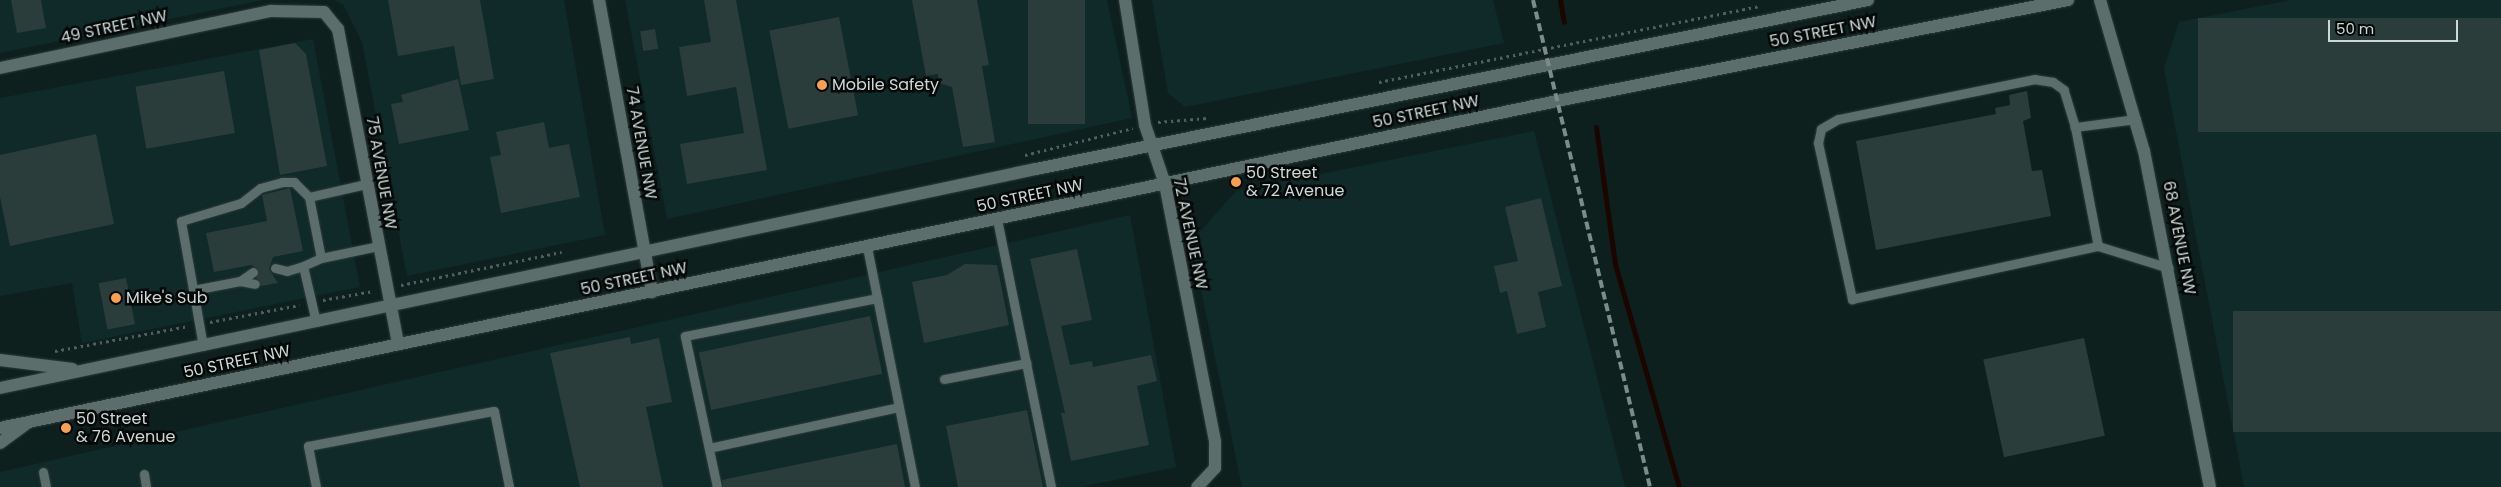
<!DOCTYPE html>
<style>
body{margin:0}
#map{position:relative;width:2501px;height:487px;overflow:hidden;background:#0e201e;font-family:Poppins,sans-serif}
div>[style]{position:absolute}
.built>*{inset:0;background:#0f2a28}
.stream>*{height:5px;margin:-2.5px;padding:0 2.5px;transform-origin:2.5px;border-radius:2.5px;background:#1b0500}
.building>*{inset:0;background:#2b3d3b;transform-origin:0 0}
.path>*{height:3px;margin-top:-1.5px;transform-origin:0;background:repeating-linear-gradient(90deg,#505f5d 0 2.5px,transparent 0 6.5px)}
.roads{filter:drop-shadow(0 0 1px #313b39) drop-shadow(0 0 1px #313b39)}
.service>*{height:9px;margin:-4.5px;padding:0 4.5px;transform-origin:4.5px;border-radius:4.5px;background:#5b6e6c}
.minor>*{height:12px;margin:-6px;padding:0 6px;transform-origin:6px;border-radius:6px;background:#5b6e6c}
.tertiary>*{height:12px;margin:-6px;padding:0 6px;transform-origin:6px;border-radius:6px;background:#5b6e6c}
.secondary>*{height:12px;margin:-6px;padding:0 6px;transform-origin:6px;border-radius:6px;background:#5b6e6c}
.rail>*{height:4px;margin-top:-2px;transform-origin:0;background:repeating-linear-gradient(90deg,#7d8b89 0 8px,transparent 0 12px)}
.dots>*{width:14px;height:14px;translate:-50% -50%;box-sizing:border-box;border:2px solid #030807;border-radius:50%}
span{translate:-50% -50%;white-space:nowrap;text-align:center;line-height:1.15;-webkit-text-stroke:5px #030807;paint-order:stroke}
.street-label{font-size:16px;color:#cdd8d6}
.poi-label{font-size:16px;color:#cdd8d6}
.left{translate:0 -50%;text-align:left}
.scale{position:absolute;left:2328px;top:20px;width:130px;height:22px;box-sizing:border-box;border:2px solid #cdd8d6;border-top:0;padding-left:6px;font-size:15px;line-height:18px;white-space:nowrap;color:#cdd8d6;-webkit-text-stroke:4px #030807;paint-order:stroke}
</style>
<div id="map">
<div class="built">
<div style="clip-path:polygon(0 0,263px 0,0 53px)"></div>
<div style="clip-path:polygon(333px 0,564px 0,605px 235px,407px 276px,362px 42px,343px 4px)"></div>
<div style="clip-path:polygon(625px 0,1107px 0,1132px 118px,667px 219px)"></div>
<div style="clip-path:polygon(1152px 0,1493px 0,1504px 43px,1185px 107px,1168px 93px)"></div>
<div style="clip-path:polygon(2291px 0,2501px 0,2501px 487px,2244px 487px,2164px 68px,2179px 22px)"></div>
<div style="clip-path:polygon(313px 39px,360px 287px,82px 343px,72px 283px,0 296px,0 98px)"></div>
<div style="clip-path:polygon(1534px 131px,1625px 487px,1242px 487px,1191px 242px,1236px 191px)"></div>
<div style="clip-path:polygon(1130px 215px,1176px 467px,1081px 487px,0 487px,0 472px)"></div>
</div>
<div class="stream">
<div style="left:1560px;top:0;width:22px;rotate:80deg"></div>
<div style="left:1596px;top:127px;width:138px;rotate:82.1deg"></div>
<div style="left:1615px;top:264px;width:232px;rotate:74deg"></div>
</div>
<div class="building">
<div style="clip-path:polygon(11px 0,41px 0,46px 28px,17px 33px)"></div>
<div style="clip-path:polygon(388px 0,480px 0,494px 79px,461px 85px,454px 46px,398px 56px)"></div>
<div style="clip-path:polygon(704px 0,736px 0,767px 170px,687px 184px,680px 144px,744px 133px,736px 87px,687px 96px,679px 47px,711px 42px)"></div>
<div style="clip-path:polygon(912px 0,977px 0,989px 65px,982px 66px,995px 142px,963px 147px,952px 87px,939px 83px,938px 74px,926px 76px)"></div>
<div style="left:1028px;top:0;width:57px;height:124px"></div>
<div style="left:839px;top:17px;width:100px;height:71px;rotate:79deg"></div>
<div style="left:2501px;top:18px;width:114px;height:303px;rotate:90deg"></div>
<div style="left:655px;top:29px;width:20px;height:15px;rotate:81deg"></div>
<div style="clip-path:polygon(295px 43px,306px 54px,327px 166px,280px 175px,259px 50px)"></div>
<div style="left:224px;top:71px;width:63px;height:90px;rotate:80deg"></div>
<div style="clip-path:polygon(458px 79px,469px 130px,399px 144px,391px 104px,403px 102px,401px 95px)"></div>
<div style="clip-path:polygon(2027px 91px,2031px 118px,2023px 121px,2032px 171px,2042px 170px,2051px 216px,1876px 250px,1856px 141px,1996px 114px,1995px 108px,2010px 105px,2009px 95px)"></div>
<div style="clip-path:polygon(544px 122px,549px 148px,569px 144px,580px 197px,501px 213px,490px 157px,501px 155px,496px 132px)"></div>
<div style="clip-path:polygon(96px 134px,114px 224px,10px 246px,0 197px,0 155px)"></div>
<div style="clip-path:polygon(290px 188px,303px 251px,273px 257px,269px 269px,278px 283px,261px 286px,256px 278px,258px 269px,251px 265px,214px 272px,206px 233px,267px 221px,262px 195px)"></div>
<div style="clip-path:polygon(1541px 198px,1562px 286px,1538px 292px,1546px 327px,1517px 334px,1507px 291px,1500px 293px,1494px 266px,1518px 261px,1505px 207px)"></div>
<div style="clip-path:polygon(1077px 249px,1092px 320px,1061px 326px,1070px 365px,1092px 361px,1093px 367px,1151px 355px,1157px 381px,1137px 386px,1149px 445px,1071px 461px,1061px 413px,1065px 413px,1030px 259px)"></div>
<div style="clip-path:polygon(965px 264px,997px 265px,1009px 325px,924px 343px,912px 282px,947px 275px)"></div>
<div style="left:126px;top:278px;width:47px;height:28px;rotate:79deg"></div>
<div style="left:2501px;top:311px;width:121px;height:268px;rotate:90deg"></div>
<div style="left:870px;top:316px;width:59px;height:175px;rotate:78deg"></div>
<div style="clip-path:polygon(630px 337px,631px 344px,659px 338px,672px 402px,646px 407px,663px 487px,580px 487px,550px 353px)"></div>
<div style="left:2084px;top:338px;width:100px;height:103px;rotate:78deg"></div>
<div style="clip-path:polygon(1027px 410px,1043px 487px,958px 487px,946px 426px)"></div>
<div style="clip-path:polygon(897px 444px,905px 487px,723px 487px,722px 480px)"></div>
</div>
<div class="path">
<div style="left:1379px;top:82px;width:387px;rotate:-11.3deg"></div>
<div style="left:1158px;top:122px;width:49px;rotate:-4.7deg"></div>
<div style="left:1025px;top:155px;width:111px;rotate:-14deg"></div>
<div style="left:401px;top:285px;width:164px;rotate:-11.6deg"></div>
<div style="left:323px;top:300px;width:51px;rotate:-10.2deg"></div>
<div style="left:210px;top:322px;width:91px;rotate:-10.8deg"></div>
<div style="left:55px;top:351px;width:136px;rotate:-10.6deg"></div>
</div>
<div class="roads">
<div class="service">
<div style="left:2136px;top:119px;width:62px;rotate:172.5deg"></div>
<div style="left:2075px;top:127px;width:121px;rotate:79.1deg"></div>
<div style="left:2098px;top:246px;width:74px;rotate:17.2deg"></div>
<div style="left:2075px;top:127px;width:39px;rotate:-107deg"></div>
<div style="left:2064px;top:90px;width:14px;rotate:-144deg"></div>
<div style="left:2053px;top:82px;width:18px;rotate:-171deg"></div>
<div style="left:2035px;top:79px;width:201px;rotate:168.5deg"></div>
<div style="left:1838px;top:119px;width:20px;rotate:150deg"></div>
<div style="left:1821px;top:129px;width:14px;rotate:102deg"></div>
<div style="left:1818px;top:143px;width:160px;rotate:77.7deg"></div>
<div style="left:1852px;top:299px;width:252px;rotate:-12.2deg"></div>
<div style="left:366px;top:184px;width:58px;rotate:167.2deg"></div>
<div style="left:309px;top:197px;width:62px;rotate:78.9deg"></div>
<div style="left:321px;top:258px;width:58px;rotate:-11.9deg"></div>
<div style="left:997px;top:219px;width:273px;rotate:78.6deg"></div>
<div style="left:867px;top:247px;width:245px;rotate:78.7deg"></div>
<div style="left:275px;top:268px;width:12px;rotate:14deg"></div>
<div style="left:287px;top:271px;width:17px;rotate:-17deg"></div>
<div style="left:253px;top:272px;width:16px;rotate:145deg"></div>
<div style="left:240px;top:281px;width:15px;rotate:11deg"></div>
<div style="left:193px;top:290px;width:48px;rotate:-10.8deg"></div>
<div style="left:316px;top:322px;width:57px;rotate:-103.1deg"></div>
<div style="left:303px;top:266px;width:20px;rotate:-24deg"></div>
<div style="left:203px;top:346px;width:127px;rotate:-100deg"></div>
<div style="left:181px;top:221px;width:63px;rotate:-16.7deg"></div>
<div style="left:241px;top:203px;width:24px;rotate:-38deg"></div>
<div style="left:260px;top:188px;width:23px;rotate:-15deg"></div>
<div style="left:282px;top:182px;width:12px"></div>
<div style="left:294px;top:182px;width:21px;rotate:45deg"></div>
<div style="left:944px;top:379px;width:84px;rotate:-11deg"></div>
<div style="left:709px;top:448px;width:194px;rotate:-12.2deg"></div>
<div style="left:43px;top:472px;width:15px;rotate:79deg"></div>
<div style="left:144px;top:474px;width:13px;rotate:81deg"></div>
<div style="left:316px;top:487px;width:42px;rotate:-101deg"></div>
<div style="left:308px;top:446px;width:189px;rotate:-10.7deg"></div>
<div style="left:494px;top:411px;width:77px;rotate:78.8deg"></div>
<div style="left:717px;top:487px;width:154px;rotate:-102deg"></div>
<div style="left:685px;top:336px;width:196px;rotate:-11.2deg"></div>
</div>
<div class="minor">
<div style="left:599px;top:0;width:297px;rotate:79.7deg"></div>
<div style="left:1125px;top:0;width:127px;rotate:80.9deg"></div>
<div style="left:1145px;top:125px;width:62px;rotate:71.3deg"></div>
<div style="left:1165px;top:184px;width:263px;rotate:79deg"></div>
<div style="left:1215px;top:442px;width:26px;rotate:90deg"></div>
<div style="left:1215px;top:468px;width:26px;rotate:133deg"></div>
<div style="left:0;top:68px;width:277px;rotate:-11.9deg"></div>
<div style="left:271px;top:11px;width:53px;rotate:1.1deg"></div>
<div style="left:324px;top:12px;width:22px;rotate:51deg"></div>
<div style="left:338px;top:29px;width:321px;rotate:79.2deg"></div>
</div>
<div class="tertiary">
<div style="left:2100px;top:0;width:157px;rotate:73.8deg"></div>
<div style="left:2144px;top:151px;width:342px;rotate:78.9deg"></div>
</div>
<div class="secondary">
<div style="left:0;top:360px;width:73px;rotate:7.1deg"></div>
<div style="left:0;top:388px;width:1059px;rotate:-11.94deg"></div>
<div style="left:1036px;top:169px;width:849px;rotate:-11.48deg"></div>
<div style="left:0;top:428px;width:1591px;rotate:-11.86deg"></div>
<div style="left:1557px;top:101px;width:521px;rotate:-11.18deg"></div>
<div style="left:0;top:443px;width:31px;rotate:-36deg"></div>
</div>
</div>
<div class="rail">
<div style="left:1533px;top:0;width:501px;rotate:76.49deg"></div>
</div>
<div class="dots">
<div style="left:822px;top:85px;background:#fa9f4e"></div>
<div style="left:1236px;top:182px;background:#fa9f4e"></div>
<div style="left:116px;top:298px;background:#fa9f4e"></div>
<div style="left:66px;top:428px;background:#fa9f4e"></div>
</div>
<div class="street-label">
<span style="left:114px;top:27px;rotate:-12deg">49 STREET NW</span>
<span style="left:1823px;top:32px;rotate:-11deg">50 STREET NW</span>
<span style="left:1426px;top:112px;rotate:-12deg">50 STREET NW</span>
<span style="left:641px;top:143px;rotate:80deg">74 AVENUE NW</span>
<span style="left:381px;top:173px;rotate:80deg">75 AVENUE NW</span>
<span style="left:1030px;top:196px;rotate:-12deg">50 STREET NW</span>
<span style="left:1190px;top:234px;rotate:78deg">72 AVENUE NW</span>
<span style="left:2179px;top:238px;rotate:79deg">68 AVENUE NW</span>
<span style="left:634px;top:279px;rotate:-12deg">50 STREET NW</span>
<span style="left:237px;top:362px;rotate:-12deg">50 STREET NW</span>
</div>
<div class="poi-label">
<span class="left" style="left:832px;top:85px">Mobile Safety</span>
<span class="left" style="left:1246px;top:182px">50 Street<br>&amp; 72 Avenue</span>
<span class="left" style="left:126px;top:298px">Mike's Sub</span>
<span class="left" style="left:76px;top:428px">50 Street<br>&amp; 76 Avenue</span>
</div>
<div class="scale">50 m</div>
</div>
